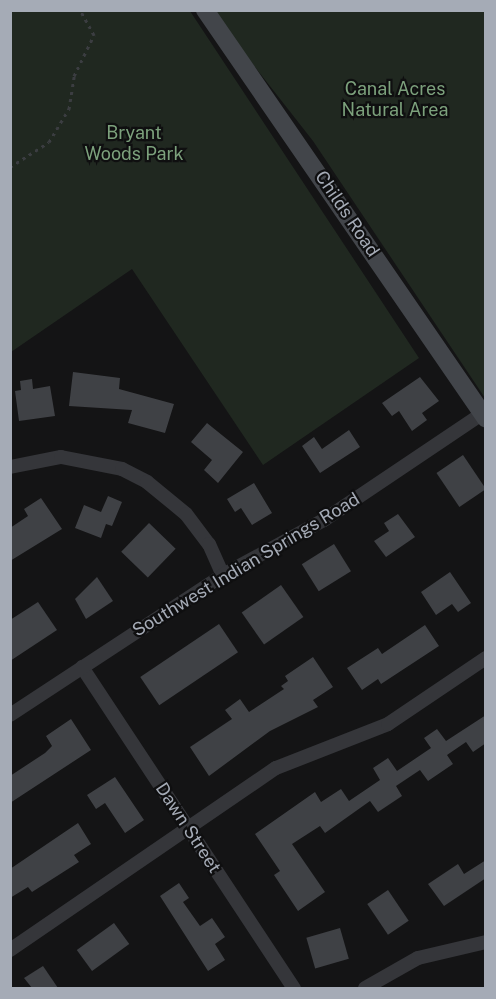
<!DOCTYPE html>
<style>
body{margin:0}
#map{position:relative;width:496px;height:999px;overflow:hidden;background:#141415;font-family:"Public Sans",sans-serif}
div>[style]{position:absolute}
.green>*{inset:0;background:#202820}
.building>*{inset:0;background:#3f4145;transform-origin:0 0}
.path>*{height:3px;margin-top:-1.5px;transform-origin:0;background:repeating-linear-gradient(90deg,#3b3d41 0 3px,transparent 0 7.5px)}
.street>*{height:14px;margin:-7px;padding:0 7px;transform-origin:7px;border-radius:7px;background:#35363a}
.secondary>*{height:18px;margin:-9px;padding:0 9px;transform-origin:9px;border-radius:9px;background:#42454a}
span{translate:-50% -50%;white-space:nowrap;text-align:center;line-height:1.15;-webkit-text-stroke:4.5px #0f0f10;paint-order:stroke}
.park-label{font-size:18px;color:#7ca17c}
.street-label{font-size:18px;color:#a5abb6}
.frame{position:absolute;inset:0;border:12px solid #a5abb6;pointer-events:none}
</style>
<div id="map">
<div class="green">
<div style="clip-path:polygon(190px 11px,419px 358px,263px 465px,132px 269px,11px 352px,11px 11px)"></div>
<div style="clip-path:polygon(211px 11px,485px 11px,485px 398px,313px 141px)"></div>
</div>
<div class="building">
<div style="clip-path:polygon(73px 372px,120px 378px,119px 389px,174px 404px,165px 433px,128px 423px,132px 410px,69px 406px)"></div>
<div style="clip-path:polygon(420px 377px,439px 401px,422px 413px,427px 420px,412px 431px,399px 411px,392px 416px,382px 403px)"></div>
<div style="clip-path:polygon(32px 379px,33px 389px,50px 386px,55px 416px,19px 421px,15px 391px,21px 390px,20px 381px)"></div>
<div style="clip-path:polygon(207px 423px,243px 452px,218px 483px,204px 470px,212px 460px,191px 442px)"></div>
<div style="clip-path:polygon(349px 430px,360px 447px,320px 473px,302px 446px,314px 437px,322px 449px)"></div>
<div style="left:463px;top:455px;width:41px;height:32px;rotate:56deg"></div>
<div style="clip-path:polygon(254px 483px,272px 513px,252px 525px,241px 508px,235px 512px,227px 499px)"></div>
<div style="clip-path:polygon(108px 496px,122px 502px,112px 526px,106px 524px,101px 538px,75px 528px,84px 505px,101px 512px)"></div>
<div style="clip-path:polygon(41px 498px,62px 529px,10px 561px,10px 528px,28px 516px,24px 509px)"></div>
<div style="clip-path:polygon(398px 514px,415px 537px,386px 557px,374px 541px,389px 531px,384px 523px)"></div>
<div style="left:149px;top:523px;width:37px;height:40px;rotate:44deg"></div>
<div style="left:334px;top:544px;width:32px;height:38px;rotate:58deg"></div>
<div style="clip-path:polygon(450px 572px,471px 603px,458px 612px,452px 604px,436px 615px,421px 592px)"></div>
<div style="clip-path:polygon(97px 577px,113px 601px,86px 619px,75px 599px)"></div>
<div style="left:281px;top:585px;width:39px;height:48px;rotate:55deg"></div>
<div style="clip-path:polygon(38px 602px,57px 630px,10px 661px,10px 620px)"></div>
<div style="left:219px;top:624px;width:34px;height:95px;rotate:56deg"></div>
<div style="clip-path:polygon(425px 625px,439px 646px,381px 684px,378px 679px,362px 690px,347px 668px,378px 648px,382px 654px)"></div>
<div style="clip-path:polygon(313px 657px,333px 687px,313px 700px,318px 707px,270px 731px,209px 776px,190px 747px,232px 719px,225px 710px,240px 699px,249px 712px,284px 689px,281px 686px,288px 681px,285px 676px)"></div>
<div style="clip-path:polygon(486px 715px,486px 743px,473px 752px,466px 742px,447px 755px,453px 764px,428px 781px,420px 770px,396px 786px,402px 796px,378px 812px,370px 801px,325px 833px,320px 826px,292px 844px,325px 892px,298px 911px,274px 875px,280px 871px,255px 834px,315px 792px,321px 802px,341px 789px,349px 801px,380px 780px,373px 768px,388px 758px,397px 771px,431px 748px,424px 738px,437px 729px,446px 741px)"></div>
<div style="clip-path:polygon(71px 719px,91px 750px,10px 803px,10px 776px,45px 753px,52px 746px,46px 736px)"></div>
<div style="clip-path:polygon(115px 777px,144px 820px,125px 833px,105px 803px,96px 809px,87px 795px)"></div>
<div style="clip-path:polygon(78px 823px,91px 844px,74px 855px,79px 862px,32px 892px,28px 887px,10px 898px,10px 869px)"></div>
<div style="clip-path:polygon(486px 860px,486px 878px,444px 906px,428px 884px,458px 864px,464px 874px)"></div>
<div style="clip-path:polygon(179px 883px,189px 898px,183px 902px,200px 926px,212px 918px,225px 937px,215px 944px,225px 960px,208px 971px,160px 896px)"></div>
<div style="left:388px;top:890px;width:37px;height:25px;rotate:56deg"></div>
<div style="left:114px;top:923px;width:26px;height:46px;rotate:54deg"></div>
<div style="left:340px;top:928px;width:32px;height:35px;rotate:74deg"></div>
<div style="clip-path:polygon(43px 966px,58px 988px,32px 988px,24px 978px)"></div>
</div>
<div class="path">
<div style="left:10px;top:11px;width:1px;rotate:-45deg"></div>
<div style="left:10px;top:167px;width:46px;rotate:-32.7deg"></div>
<div style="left:49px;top:142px;width:39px;rotate:-59deg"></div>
<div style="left:69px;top:109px;width:33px;rotate:-81deg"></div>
<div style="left:74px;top:76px;width:46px;rotate:-64deg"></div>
<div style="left:94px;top:35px;width:29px;rotate:-119deg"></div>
</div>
<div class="street">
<div style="left:10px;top:467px;width:52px;rotate:-11.1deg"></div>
<div style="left:61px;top:457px;width:62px;rotate:11.1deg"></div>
<div style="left:122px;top:469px;width:28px;rotate:27deg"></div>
<div style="left:147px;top:482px;width:50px;rotate:39.4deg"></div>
<div style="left:186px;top:514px;width:38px;rotate:53deg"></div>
<div style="left:209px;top:544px;width:34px;rotate:66deg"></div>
<div style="left:82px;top:667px;width:385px;rotate:56.6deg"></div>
<div style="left:10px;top:715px;width:255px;rotate:-33.3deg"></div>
<div style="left:223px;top:575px;width:115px;rotate:-28.6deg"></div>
<div style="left:324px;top:520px;width:190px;rotate:-33.9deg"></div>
<div style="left:10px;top:950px;width:322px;rotate:-34.4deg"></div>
<div style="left:276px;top:768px;width:120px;rotate:-21.4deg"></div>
<div style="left:388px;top:724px;width:118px;rotate:-34deg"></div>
<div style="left:365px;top:988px;width:61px;rotate:-29.5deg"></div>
<div style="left:418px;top:958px;width:70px;rotate:-13.2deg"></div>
</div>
<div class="secondary">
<div style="left:205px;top:10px;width:496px;rotate:55.5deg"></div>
</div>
<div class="park-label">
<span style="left:395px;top:100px">Canal Acres<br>Natural Area</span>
<span style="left:134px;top:144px">Bryant<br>Woods Park</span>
</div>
<div class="street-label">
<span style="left:347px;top:214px;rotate:56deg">Childs Road</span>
<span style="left:246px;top:565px;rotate:-31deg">Southwest Indian Springs Road</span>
<span style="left:188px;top:828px;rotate:57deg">Dawn Street</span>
</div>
<div class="frame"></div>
</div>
